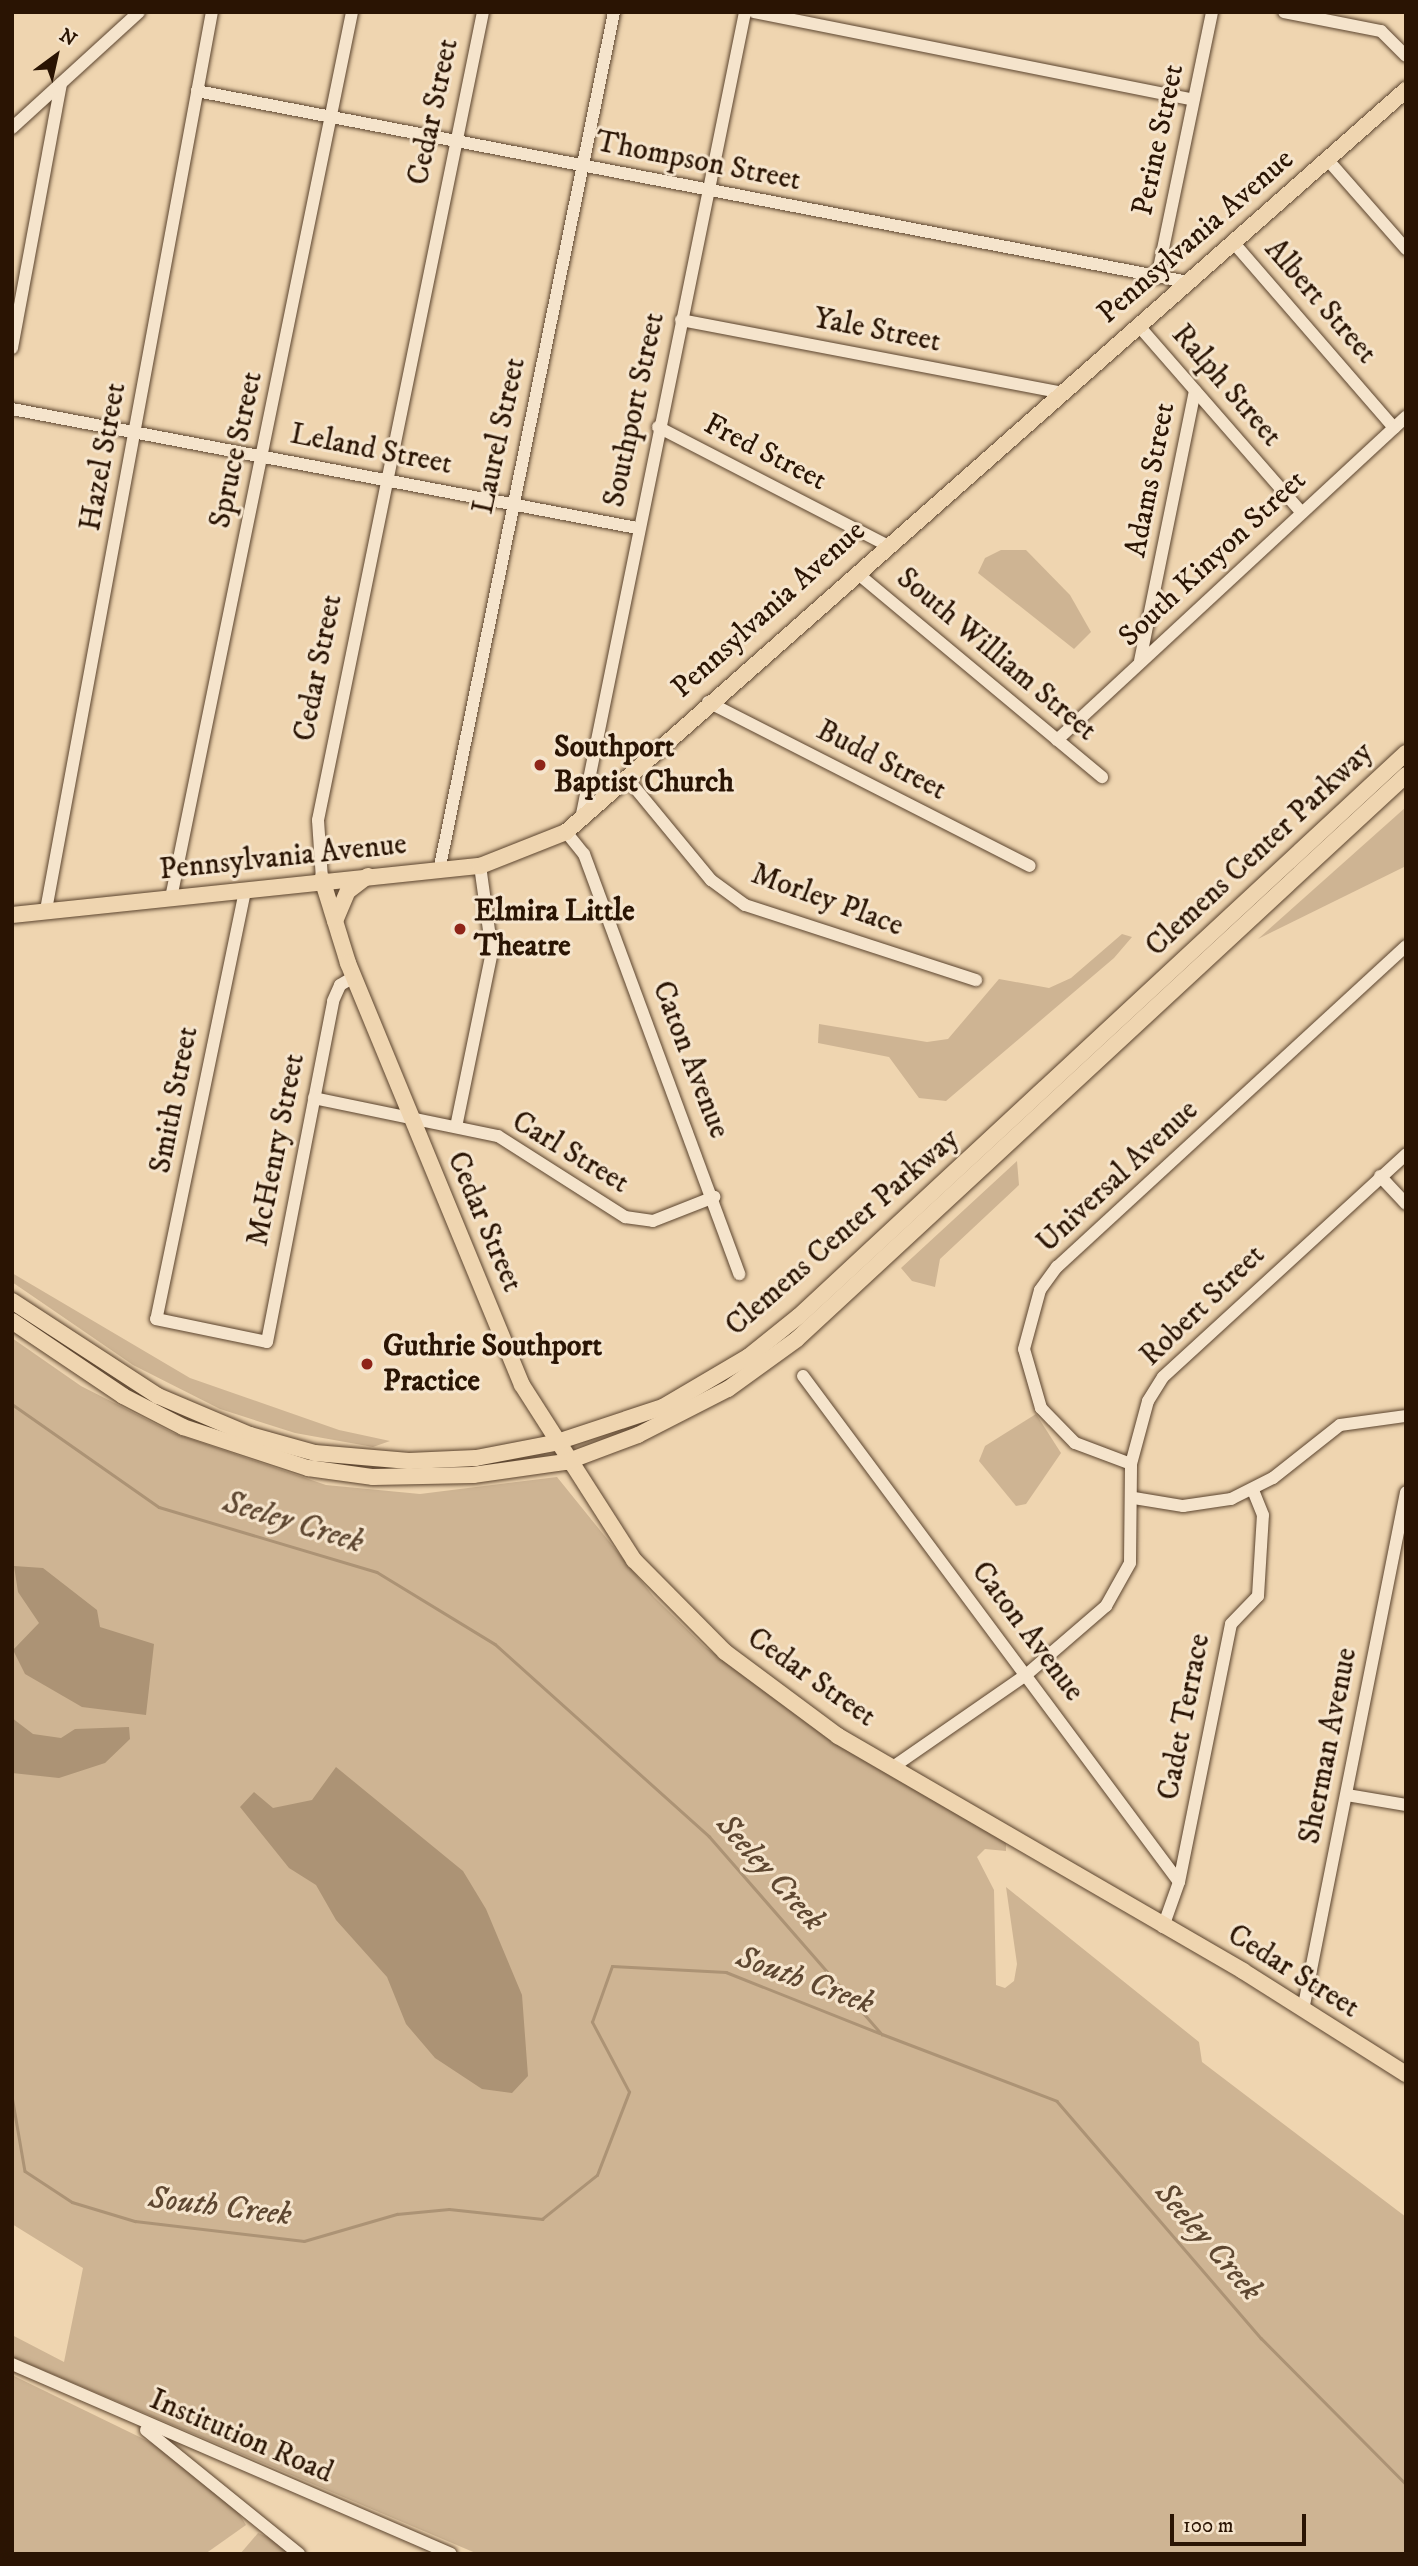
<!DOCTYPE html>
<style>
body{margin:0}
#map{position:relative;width:1418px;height:2566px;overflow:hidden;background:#efd5b0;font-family:"IM FELL DW Pica",serif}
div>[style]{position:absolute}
.green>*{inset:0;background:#ceb493}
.water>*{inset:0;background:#ac9375}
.stream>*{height:2.5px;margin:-1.25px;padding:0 1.25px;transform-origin:1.25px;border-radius:1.25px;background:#ac9375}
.roads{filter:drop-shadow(0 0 2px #5b442e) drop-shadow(0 0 2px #5b442e)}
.minor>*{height:12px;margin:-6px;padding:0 6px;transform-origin:6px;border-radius:6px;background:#f5e4cc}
.major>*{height:16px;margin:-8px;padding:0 8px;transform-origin:8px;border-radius:8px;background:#efd5b0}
.dots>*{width:19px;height:19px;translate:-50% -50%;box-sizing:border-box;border:4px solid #f5e4cc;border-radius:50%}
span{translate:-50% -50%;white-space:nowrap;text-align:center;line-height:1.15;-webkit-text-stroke:6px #f5e4cc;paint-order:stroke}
.street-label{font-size:30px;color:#2a1403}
.poi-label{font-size:30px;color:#2a1403;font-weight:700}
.left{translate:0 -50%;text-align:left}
.water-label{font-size:32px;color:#5e4731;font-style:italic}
.frame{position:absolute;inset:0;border:14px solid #2a1403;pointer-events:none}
.north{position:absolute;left:21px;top:21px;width:70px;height:70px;-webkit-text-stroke:5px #f5e4cc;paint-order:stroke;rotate:33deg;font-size:19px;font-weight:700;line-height:28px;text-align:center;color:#2a1403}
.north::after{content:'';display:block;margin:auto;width:24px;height:32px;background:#2a1403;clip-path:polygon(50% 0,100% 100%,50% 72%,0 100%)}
.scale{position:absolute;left:1170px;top:2514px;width:136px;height:32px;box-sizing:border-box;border:4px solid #2a1403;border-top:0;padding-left:9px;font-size:21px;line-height:24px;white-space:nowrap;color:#2a1403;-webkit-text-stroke:5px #f5e4cc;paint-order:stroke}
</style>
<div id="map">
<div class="green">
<div style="clip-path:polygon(1001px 550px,1026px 550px,1070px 595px,1091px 632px,1074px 649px,978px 573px,985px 558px)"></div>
<div style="clip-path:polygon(1406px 807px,1406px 866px,1258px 939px)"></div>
<div style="clip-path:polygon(1122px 934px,1132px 937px,1114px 958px,946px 1101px,919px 1098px,889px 1057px,818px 1043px,819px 1024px,927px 1042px,948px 1039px,999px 979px,1049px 988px,1071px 978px)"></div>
<div style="clip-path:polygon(1017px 1161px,1019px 1185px,940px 1259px,935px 1287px,912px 1281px,901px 1268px)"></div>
<div style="clip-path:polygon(12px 1273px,190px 1378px,339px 1430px,390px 1441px,373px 1447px,295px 1433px,220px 1409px,133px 1365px,12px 1282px)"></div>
<div style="clip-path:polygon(12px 1338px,81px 1386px,173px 1433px,326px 1485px,420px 1494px,557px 1477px,654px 1597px,705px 1647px,848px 1749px,1006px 1843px,1006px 1851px,985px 1849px,977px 1857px,994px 1890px,996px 1985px,1005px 1988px,1014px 1981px,1017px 1964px,1006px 1887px,1199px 2042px,1202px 2062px,1406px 2217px,1406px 2554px,478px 2554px,12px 2357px,12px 2335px,64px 2362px,83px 2268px,12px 2224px)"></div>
<div style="clip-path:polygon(1036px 1414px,1061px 1453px,1026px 1504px,1016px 1506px,979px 1461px,985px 1446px)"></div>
<div style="clip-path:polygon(12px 2375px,156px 2445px,237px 2510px,246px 2525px,205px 2554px,12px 2554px)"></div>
<div style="clip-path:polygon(258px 2533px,270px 2538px,290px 2554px,240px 2554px)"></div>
</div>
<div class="water">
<div style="clip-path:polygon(14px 1566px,43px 1568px,97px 1610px,100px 1627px,154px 1644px,146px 1715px,82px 1707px,25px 1674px,13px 1650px,39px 1623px,18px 1592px)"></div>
<div style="clip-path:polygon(12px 1718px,33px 1734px,61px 1738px,75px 1729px,129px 1727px,130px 1739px,105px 1763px,59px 1778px,12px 1773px)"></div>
<div style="clip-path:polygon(336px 1767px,463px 1871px,486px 1909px,522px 1995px,528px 2076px,512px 2093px,482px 2089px,435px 2058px,406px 2024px,387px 1977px,336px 1920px,316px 1885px,289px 1868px,240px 1807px,254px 1792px,273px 1808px,312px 1800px)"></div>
</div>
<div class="stream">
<div style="left:12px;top:1404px;width:179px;rotate:35deg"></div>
<div style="left:159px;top:1507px;width:227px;rotate:16.6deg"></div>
<div style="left:377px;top:1572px;width:138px;rotate:31.4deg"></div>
<div style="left:495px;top:1644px;width:288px;rotate:41.9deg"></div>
<div style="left:709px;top:1836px;width:263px;rotate:48.9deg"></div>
<div style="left:882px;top:2034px;width:187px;rotate:20.9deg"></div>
<div style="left:1057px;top:2101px;width:313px;rotate:49.3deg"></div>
<div style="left:1261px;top:2338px;width:206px;rotate:45.2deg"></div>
<div style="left:12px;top:2096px;width:76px;rotate:80.2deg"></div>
<div style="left:25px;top:2171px;width:56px;rotate:33.4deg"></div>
<div style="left:72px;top:2202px;width:66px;rotate:16.8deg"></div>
<div style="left:135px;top:2221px;width:170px;rotate:6.7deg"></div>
<div style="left:304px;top:2241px;width:97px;rotate:-16.2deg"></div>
<div style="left:397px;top:2214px;width:52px;rotate:-5.5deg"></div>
<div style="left:449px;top:2209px;width:94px;rotate:6.1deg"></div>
<div style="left:542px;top:2219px;width:70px;rotate:-38.7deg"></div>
<div style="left:597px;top:2175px;width:89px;rotate:-68.9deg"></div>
<div style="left:629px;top:2092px;width:79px;rotate:-117.9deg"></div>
<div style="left:592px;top:2022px;width:59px;rotate:-70.3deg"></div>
<div style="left:612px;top:1966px;width:114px;rotate:3deg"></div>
<div style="left:726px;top:1972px;width:165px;rotate:21.7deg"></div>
</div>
<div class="roads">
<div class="minor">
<div style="left:754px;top:12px;width:448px;rotate:11.3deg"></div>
<div style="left:1284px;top:12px;width:99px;rotate:11.1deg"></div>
<div style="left:1381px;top:31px;width:35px;rotate:45deg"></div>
<div style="left:197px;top:91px;width:1009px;rotate:10.91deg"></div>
<div style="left:12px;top:128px;width:172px;rotate:-42.4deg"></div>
<div style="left:1327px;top:159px;width:120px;rotate:48.7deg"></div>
<div style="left:1233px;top:242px;width:246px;rotate:49.1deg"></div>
<div style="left:1157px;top:278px;width:272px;rotate:-78.3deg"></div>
<div style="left:681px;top:320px;width:388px;rotate:10.8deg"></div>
<div style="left:1138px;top:325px;width:249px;rotate:48.9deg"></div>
<div style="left:12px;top:348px;width:269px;rotate:-79.5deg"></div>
<div style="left:12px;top:409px;width:636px;rotate:10.78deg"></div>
<div style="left:658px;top:427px;width:255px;rotate:27.3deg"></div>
<div style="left:857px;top:573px;width:319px;rotate:39.8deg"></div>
<div style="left:1140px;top:661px;width:276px;rotate:-78.5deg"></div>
<div style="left:708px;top:702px;width:361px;rotate:27deg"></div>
<div style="left:1057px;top:740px;width:476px;rotate:-42.8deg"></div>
<div style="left:626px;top:777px;width:134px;rotate:50.5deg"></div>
<div style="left:711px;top:880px;width:42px;rotate:36.3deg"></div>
<div style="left:745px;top:905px;width:243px;rotate:18deg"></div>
<div style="left:581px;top:819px;width:823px;rotate:-78.51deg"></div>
<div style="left:566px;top:832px;width:28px;rotate:51deg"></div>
<div style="left:584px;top:854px;width:448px;rotate:69.7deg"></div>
<div style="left:439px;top:871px;width:877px;rotate:-78.48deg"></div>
<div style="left:322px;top:879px;width:59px;rotate:-93.9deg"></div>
<div style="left:318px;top:820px;width:825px;rotate:-78.46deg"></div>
<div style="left:245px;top:891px;width:437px;rotate:101.7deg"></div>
<div style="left:156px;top:1319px;width:113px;rotate:11.7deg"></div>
<div style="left:267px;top:1342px;width:347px;rotate:-79deg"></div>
<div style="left:333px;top:1001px;width:17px;rotate:-66deg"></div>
<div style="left:340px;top:985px;width:16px;rotate:-30deg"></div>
<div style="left:171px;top:898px;width:904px;rotate:-78.45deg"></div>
<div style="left:46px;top:910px;width:913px;rotate:-79.53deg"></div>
<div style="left:314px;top:1098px;width:188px;rotate:11.7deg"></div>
<div style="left:498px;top:1136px;width:151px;rotate:32.5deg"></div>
<div style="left:625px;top:1217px;width:28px;rotate:8deg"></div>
<div style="left:653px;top:1221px;width:66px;rotate:-21.5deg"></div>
<div style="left:456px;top:1127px;width:179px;rotate:-78.4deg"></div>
<div style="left:492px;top:952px;width:87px;rotate:-97.9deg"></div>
<div style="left:1380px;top:1176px;width:38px;rotate:47deg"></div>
<div style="left:803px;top:1376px;width:630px;rotate:53.38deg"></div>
<div style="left:1179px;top:1882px;width:48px;rotate:109.6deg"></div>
<div style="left:1131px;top:1464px;width:60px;rotate:-159.4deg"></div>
<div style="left:1075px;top:1443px;width:49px;rotate:-134.2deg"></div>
<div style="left:1041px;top:1408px;width:61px;rotate:-106.1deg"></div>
<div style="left:1024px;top:1349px;width:61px;rotate:-74.8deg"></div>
<div style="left:1040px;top:1290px;width:29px;rotate:-54deg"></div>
<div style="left:1057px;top:1267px;width:474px;rotate:-42.6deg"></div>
<div style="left:1134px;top:1498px;width:50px;rotate:9.3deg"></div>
<div style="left:1183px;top:1506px;width:49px;rotate:-8.3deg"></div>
<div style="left:1231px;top:1499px;width:47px;rotate:-26.6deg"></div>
<div style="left:1273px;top:1478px;width:85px;rotate:-38.3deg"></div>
<div style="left:1340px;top:1425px;width:67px;rotate:-7.8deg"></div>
<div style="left:893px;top:1767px;width:162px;rotate:-34.7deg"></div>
<div style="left:1026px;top:1675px;width:106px;rotate:-40.8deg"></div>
<div style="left:1106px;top:1606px;width:49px;rotate:-60.8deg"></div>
<div style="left:1130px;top:1563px;width:99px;rotate:-89.4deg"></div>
<div style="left:1131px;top:1464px;width:65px;rotate:-74.9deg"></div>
<div style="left:1148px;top:1401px;width:28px;rotate:-58deg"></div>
<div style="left:1163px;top:1377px;width:330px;rotate:-42.5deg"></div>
<div style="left:1347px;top:1795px;width:60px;rotate:9.6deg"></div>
<div style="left:1179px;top:1882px;width:263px;rotate:-78.6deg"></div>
<div style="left:1231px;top:1624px;width:39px;rotate:-46deg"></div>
<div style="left:1258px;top:1596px;width:81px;rotate:-86.5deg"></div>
<div style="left:1263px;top:1515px;width:27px;rotate:-112deg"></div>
<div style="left:1303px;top:2010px;width:528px;rotate:-78.75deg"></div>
<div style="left:12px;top:2364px;width:478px;rotate:23.4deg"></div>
<div style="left:146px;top:2430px;width:197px;rotate:39deg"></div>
</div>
<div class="major">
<div style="left:322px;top:879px;width:88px;rotate:72.8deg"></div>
<div style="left:348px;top:963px;width:456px;rotate:67.6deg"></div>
<div style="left:522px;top:1385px;width:208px;rotate:57.4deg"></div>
<div style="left:634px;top:1560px;width:129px;rotate:45.3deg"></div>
<div style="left:725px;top:1652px;width:141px;rotate:36.6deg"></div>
<div style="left:838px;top:1736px;width:468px;rotate:30.1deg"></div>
<div style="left:1243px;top:1971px;width:193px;rotate:32.3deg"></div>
<div style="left:12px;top:915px;width:471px;rotate:-6deg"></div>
<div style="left:480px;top:866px;width:92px;rotate:-21.6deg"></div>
<div style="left:566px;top:832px;width:1121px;rotate:-41.46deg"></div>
<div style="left:335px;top:921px;width:33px;rotate:-67deg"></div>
<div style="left:348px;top:891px;width:25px;rotate:-37deg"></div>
<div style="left:12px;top:1301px;width:174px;rotate:33.1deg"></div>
<div style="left:158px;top:1396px;width:100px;rotate:23deg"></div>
<div style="left:250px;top:1435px;width:67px;rotate:15.5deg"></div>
<div style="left:315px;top:1453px;width:94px;rotate:4.9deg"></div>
<div style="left:409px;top:1461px;width:67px;rotate:-2.6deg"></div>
<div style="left:476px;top:1458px;width:79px;rotate:-10.9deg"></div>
<div style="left:554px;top:1443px;width:115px;rotate:-18.3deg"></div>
<div style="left:663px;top:1407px;width:99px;rotate:-30.5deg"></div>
<div style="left:748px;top:1357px;width:65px;rotate:-38.8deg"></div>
<div style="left:799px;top:1316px;width:828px;rotate:-42.85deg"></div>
<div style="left:12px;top:1321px;width:134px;rotate:34deg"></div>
<div style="left:123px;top:1396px;width:68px;rotate:27.3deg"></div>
<div style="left:183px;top:1427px;width:132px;rotate:18.2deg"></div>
<div style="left:308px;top:1468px;width:66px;rotate:7.9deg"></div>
<div style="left:373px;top:1477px;width:100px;rotate:-1.1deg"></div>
<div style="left:473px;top:1475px;width:94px;rotate:-8deg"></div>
<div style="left:566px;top:1462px;width:77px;rotate:-20.6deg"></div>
<div style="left:638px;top:1435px;width:101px;rotate:-27.1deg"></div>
<div style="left:728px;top:1389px;width:85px;rotate:-35.9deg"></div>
<div style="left:797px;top:1339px;width:830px;rotate:-42.8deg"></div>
</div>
</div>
<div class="dots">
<div style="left:540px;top:765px;background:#8f2418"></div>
<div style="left:460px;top:929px;background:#8f2418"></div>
<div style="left:367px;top:1364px;background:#8f2418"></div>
</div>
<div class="street-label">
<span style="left:434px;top:112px;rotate:-78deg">Cedar Street</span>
<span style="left:1159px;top:140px;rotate:-78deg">Perine Street</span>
<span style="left:698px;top:162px;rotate:11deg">Thompson Street</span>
<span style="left:1196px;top:237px;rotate:-41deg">Pennsylvania Avenue</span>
<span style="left:1320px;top:302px;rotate:49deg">Albert Street</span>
<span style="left:877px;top:331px;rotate:11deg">Yale Street</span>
<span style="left:1226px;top:386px;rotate:49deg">Ralph Street</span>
<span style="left:635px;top:410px;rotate:-78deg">Southport Street</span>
<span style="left:500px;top:436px;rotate:-78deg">Laurel Street</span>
<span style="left:237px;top:450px;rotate:-78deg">Spruce Street</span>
<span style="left:371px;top:450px;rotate:11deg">Leland Street</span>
<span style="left:765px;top:453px;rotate:27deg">Fred Street</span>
<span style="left:104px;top:457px;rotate:-80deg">Hazel Street</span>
<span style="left:1151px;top:480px;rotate:-79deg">Adams Street</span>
<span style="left:1213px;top:559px;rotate:-43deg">South Kinyon Street</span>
<span style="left:769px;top:610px;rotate:-42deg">Pennsylvania Avenue</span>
<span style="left:996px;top:655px;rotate:40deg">South William Street</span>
<span style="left:319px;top:668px;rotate:-79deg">Cedar Street</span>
<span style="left:881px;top:761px;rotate:27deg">Budd Street</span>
<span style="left:1260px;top:850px;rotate:-43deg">Clemens Center Parkway</span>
<span style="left:283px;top:858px;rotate:-6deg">Pennsylvania Avenue</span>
<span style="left:827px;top:901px;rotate:20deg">Morley Place</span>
<span style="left:690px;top:1060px;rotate:69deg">Caton Avenue</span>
<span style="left:175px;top:1100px;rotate:-79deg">Smith Street</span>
<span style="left:277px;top:1150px;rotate:-79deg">McHenry Street</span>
<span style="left:570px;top:1153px;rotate:31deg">Carl Street</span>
<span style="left:1118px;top:1177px;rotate:-43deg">Universal Avenue</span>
<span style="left:484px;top:1222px;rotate:67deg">Cedar Street</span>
<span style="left:843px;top:1233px;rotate:-41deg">Clemens Center Parkway</span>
<span style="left:1203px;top:1306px;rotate:-44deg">Robert Street</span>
<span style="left:1027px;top:1632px;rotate:53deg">Caton Avenue</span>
<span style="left:811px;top:1678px;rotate:35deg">Cedar Street</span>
<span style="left:1185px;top:1717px;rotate:-79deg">Cadet Terrace</span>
<span style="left:1329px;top:1746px;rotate:-79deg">Sherman Avenue</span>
<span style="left:1293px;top:1972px;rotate:32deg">Cedar Street</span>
<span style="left:241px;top:2437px;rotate:23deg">Institution Road</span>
</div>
<div class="poi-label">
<span class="left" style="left:554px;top:765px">Southport<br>Baptist Church</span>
<span class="left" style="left:474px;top:929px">Elmira Little<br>Theatre</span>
<span class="left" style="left:383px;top:1364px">Guthrie Southport<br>Practice</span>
</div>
<div class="water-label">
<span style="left:293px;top:1523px;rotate:17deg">Seeley Creek</span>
<span style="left:770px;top:1873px;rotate:48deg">Seeley Creek</span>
<span style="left:805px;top:1981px;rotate:20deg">South Creek</span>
<span style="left:220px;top:2207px;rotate:7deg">South Creek</span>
<span style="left:1208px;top:2242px;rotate:49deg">Seeley Creek</span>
</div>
<div class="frame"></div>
<div class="north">N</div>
<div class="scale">100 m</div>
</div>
